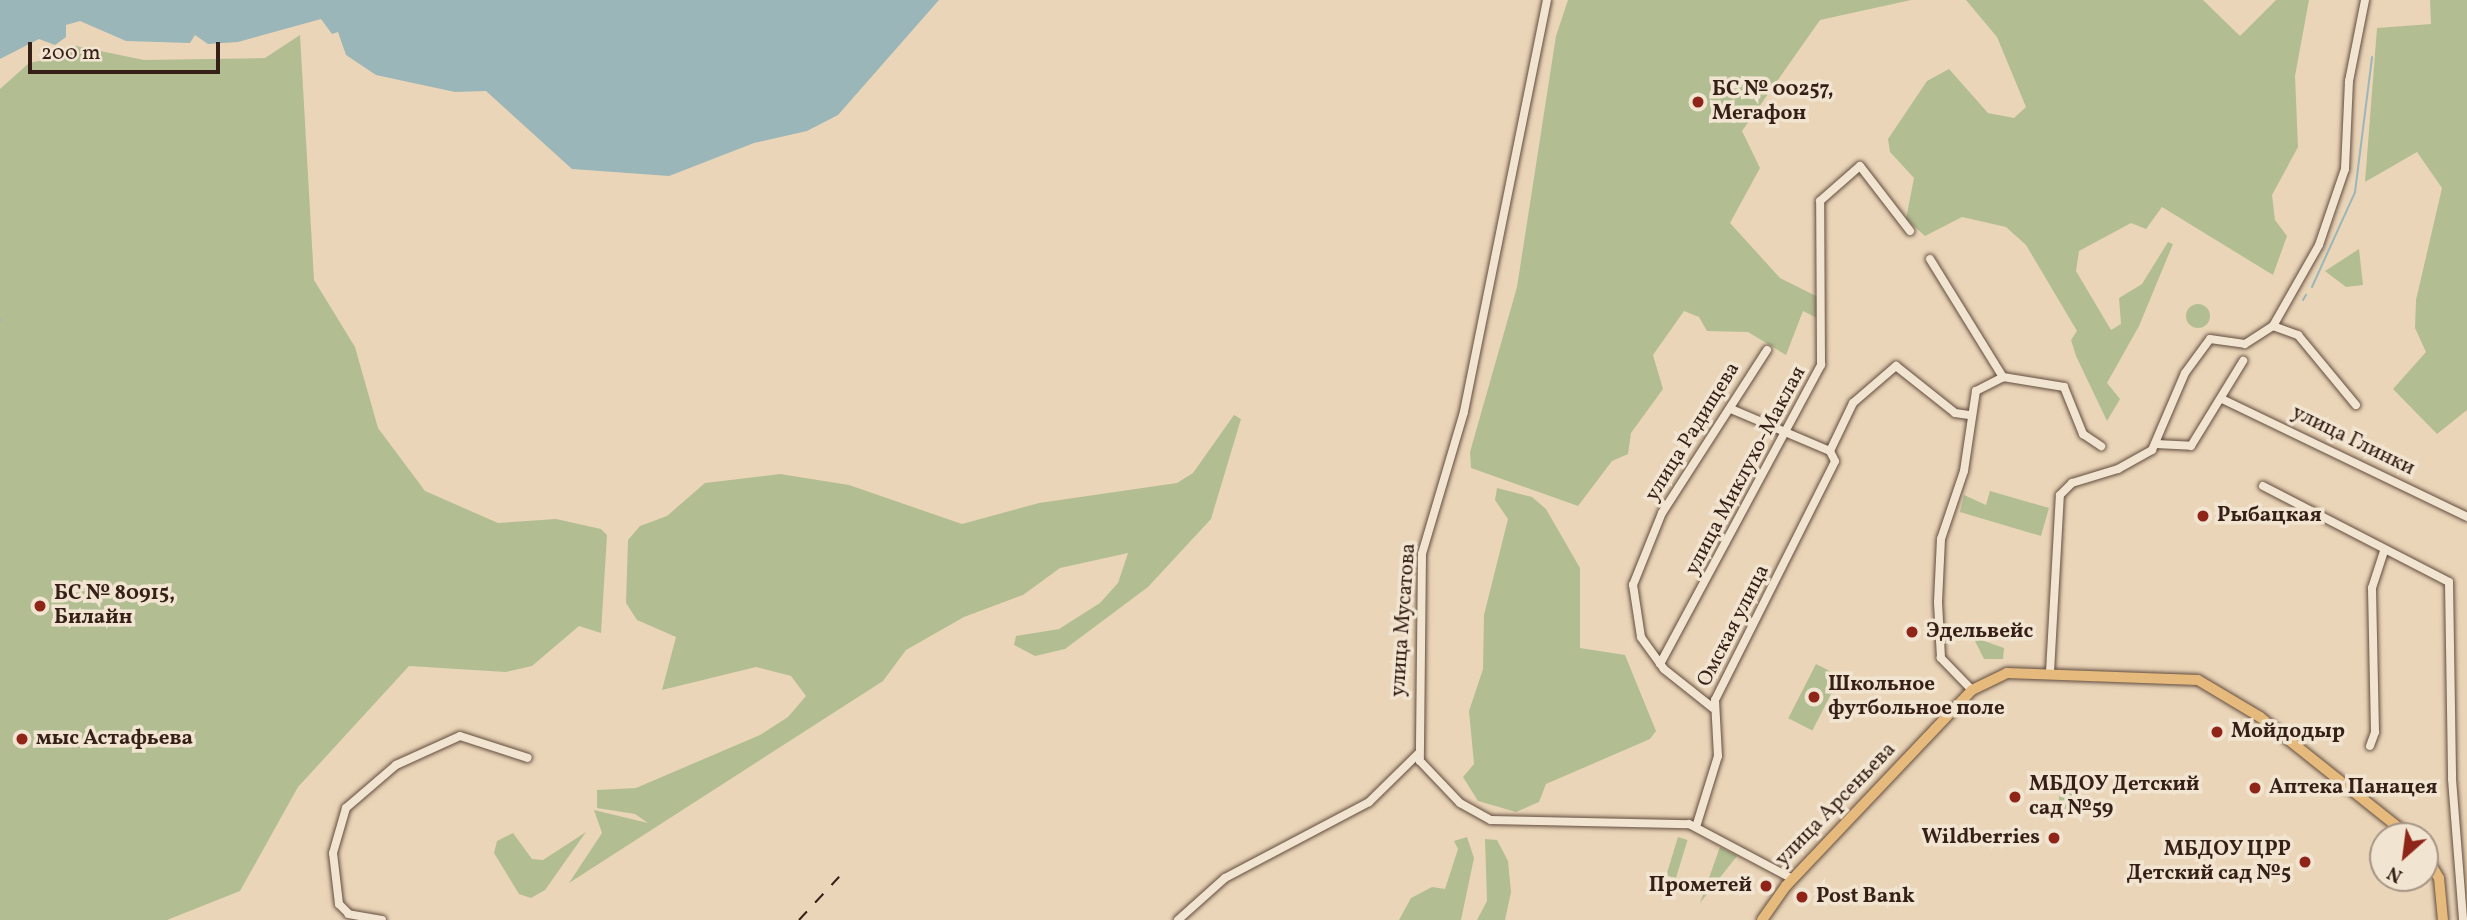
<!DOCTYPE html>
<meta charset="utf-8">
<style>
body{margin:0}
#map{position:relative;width:2467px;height:920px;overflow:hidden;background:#ead5b8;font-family:Vollkorn,serif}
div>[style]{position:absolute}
.green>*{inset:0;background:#b2be92;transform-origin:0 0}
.round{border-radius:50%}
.water>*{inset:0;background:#9bb6b8}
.stream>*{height:2px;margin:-1px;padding:0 1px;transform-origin:1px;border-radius:1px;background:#9bb6b8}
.roads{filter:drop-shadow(0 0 2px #624c3e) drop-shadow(0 0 2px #624c3e)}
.minor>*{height:8px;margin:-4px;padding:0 4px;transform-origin:4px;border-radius:4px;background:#f1e4d1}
.major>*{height:10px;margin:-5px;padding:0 5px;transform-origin:5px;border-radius:5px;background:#e5ba7c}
.rail>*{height:2px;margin-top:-1px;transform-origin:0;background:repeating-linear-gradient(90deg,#351f16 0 12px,transparent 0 24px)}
.dots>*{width:19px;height:19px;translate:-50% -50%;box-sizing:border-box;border:4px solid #f1e4d1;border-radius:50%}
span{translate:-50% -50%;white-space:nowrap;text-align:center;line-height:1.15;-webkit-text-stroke:7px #f1e4d1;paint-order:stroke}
.poi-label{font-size:21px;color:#351f16;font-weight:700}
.left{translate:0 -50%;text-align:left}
.right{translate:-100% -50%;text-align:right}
.street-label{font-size:21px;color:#351f16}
.north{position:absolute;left:2369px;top:822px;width:70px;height:70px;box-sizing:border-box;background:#f1e4d1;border:2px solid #a69586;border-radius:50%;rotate:208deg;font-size:19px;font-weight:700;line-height:28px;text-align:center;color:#351f16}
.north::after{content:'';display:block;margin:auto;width:24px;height:32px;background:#8f2418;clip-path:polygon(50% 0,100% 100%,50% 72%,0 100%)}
.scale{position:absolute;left:28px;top:42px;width:192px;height:32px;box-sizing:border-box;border:4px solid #351f16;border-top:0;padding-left:9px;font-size:21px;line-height:24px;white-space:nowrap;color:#351f16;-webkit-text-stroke:5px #f1e4d1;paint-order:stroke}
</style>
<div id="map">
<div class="green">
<div style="clip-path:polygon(1568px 0,1911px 0,1820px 20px,1742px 131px,1760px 168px,1730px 223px,1780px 278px,1820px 298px,1817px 318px,1803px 311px,1786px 355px,1748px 332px,1707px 331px,1699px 317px,1684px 311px,1653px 355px,1663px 389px,1631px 433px,1628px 454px,1612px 461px,1578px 506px,1471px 468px,1470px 452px,1517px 287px,1556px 36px)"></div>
<div style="clip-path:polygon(1966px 0,2203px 0,2240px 36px,2276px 0,2309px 0,2295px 76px,2298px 147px,2272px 195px,2275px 220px,2287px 236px,2273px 275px,2162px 207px,2146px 229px,2131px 223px,2079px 251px,2076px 271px,2111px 330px,2121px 324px,2119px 298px,2142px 284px,2168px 242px,2173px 244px,2139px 326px,2107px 383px,2120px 399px,2107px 421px,2076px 356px,2071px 340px,2077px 331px,2026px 245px,2006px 227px,1962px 217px,1925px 236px,1906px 219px,1914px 178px,1890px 152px,1888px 139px,1927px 81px,1949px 69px,1988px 113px,2014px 118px,2026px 107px,1997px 37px)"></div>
<div style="clip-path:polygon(2430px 0,2467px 0,2467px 410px,2437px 434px,2393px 389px,2426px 352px,2415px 328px,2416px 300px,2442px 188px,2417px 152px,2365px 182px,2377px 28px,2431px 24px)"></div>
<div style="clip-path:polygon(300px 35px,314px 280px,355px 347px,378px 428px,425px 491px,498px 523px,556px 519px,601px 529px,607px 535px,601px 633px,579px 626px,532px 666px,506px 672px,409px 666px,298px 787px,240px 891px,167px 920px,0 920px,0 89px,29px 63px,64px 56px,76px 46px,144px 60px,265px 58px)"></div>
<div style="clip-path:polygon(2359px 249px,2363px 285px,2346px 287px,2325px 271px)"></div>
<div class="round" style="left:2186px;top:304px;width:24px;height:24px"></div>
<div style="clip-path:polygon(1234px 415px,1241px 419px,1211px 519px,1148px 587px,1065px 649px,1035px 656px,1014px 645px,1016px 636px,1059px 629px,1100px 603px,1118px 583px,1128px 553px,1060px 568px,1023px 595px,964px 617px,906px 650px,883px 681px,569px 883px,602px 833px,594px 810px,648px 823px,635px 814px,597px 808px,597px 790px,636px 788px,760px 735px,788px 717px,806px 696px,791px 676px,756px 667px,662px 690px,676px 637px,637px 620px,626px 603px,628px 540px,640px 526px,667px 516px,705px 483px,780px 474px,849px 485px,962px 524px,1039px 503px,1177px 483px,1193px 473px)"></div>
<div style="clip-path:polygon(1497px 488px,1532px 497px,1546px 509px,1580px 568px,1580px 648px,1625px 655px,1656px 731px,1650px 739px,1546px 784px,1539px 802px,1516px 812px,1478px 801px,1463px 777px,1474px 764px,1469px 711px,1483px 669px,1484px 615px,1508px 519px,1495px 500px)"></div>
<div style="clip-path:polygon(1990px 491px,2049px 508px,2041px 536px,1960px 512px,1964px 495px,1986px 505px)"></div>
<div style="clip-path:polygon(1973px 637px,2004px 648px,2003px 659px,1984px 659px)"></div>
<div style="left:1816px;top:664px;width:27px;height:61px;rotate:27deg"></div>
<div class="round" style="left:2059px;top:788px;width:22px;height:22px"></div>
<div style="clip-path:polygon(586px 832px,545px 890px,531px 898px,519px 894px,494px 853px,497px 841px,513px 833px,532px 859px,543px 860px)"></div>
<div style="clip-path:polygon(1467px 837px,1474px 858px,1461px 920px,1399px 920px,1411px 898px,1432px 887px,1445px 889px,1458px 849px,1454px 841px)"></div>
<div style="left:1678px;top:837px;width:10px;height:40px;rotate:17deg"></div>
<div style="clip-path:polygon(1485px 839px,1497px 840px,1508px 861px,1511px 892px,1505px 920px,1477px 920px,1487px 901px)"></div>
<div style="clip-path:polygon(1720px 847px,1737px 856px,1700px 903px)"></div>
</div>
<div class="water">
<div style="clip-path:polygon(0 0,939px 0,838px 115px,807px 131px,754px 143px,669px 176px,572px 169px,486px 91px,455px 92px,376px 75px,346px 55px,338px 32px,332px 34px,321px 19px,238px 42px,208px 44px,195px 35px,190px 43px,126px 41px,80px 21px,66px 25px,66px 37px,55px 45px,39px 39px,0 59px)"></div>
</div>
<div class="stream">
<div style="left:2312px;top:287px;width:104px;rotate:-65.6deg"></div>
<div style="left:2355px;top:192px;width:136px;rotate:-82.8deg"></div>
<div style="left:2303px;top:300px;width:6px;rotate:-59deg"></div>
<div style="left:0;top:320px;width:1px"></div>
</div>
<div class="roads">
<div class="minor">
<div style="left:1547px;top:0;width:420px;rotate:101.4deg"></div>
<div style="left:1464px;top:412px;width:148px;rotate:106.5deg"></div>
<div style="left:1422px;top:554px;width:207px;rotate:90.6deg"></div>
<div style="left:1420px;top:761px;width:58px;rotate:46.4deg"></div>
<div style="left:1460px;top:803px;width:35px;rotate:29deg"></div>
<div style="left:1491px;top:820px;width:198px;rotate:1.2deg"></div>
<div style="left:1689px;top:824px;width:118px;rotate:27.9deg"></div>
<div style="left:1930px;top:259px;width:139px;rotate:58.3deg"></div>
<div style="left:2273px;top:326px;width:27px;rotate:20deg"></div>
<div style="left:2298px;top:335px;width:91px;rotate:50.4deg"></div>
<div style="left:2222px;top:399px;width:272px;rotate:25.7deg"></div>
<div style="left:2156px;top:444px;width:35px;rotate:3deg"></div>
<div style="left:2191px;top:446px;width:100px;rotate:-58.5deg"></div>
<div style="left:1830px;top:451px;width:53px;rotate:-64.4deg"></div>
<div style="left:1853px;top:403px;width:57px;rotate:-40.7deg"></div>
<div style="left:1896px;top:366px;width:75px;rotate:38.5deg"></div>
<div style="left:1955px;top:413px;width:14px;rotate:8deg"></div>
<div style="left:2263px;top:486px;width:209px;rotate:27.3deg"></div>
<div style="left:2449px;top:582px;width:197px;rotate:89.1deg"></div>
<div style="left:2452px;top:779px;width:141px;rotate:85.5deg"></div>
<div style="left:1660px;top:664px;width:340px;rotate:-61.7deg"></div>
<div style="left:1821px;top:365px;width:164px;rotate:-90.3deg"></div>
<div style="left:1820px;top:201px;width:53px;rotate:-41.2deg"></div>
<div style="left:1860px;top:166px;width:82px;rotate:52.4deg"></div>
<div style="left:2050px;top:672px;width:177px;rotate:-86.8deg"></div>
<div style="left:2060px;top:495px;width:17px;rotate:-45deg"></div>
<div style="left:2072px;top:483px;width:48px;rotate:-16.9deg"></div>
<div style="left:2118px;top:469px;width:39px;rotate:-29deg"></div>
<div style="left:2152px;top:450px;width:84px;rotate:-66.8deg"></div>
<div style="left:2185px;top:373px;width:42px;rotate:-53.7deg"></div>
<div style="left:2210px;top:339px;width:35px;rotate:8deg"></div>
<div style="left:2245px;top:344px;width:33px;rotate:-33deg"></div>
<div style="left:2273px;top:326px;width:93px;rotate:-60.4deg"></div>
<div style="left:2319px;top:245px;width:80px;rotate:-71.1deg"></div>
<div style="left:2345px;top:169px;width:88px;rotate:-87.4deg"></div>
<div style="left:2349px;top:81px;width:83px;rotate:-78.8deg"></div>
<div style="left:1972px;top:690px;width:45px;rotate:-134.1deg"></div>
<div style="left:1941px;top:658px;width:56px;rotate:-93.1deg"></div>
<div style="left:1938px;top:602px;width:63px;rotate:-87.3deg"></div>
<div style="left:1941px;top:539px;width:72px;rotate:-71.3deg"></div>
<div style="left:1964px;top:471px;width:81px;rotate:-81.5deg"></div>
<div style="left:1976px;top:391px;width:30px;rotate:-27deg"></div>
<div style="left:2003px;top:377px;width:62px;rotate:9.3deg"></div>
<div style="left:2064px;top:387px;width:51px;rotate:68deg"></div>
<div style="left:2083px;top:434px;width:22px;rotate:34deg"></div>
<div style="left:1713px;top:708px;width:63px;rotate:-141.5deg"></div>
<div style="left:1664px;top:669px;width:39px;rotate:-126deg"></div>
<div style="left:1641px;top:637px;width:53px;rotate:-98.7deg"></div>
<div style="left:1633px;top:585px;width:78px;rotate:-68.1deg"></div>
<div style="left:1662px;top:513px;width:194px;rotate:-57.2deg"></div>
<div style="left:2370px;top:746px;width:15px;rotate:-70deg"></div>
<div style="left:2375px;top:732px;width:144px;rotate:-91.2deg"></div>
<div style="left:2372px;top:588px;width:39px;rotate:-72deg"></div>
<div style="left:1696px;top:827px;width:74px;rotate:-72.8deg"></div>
<div style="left:1718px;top:756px;width:56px;rotate:-93.1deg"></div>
<div style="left:1715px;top:700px;width:267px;rotate:-63.3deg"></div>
<div style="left:1835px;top:461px;width:11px;rotate:-117deg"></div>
<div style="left:1830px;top:451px;width:108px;rotate:-157deg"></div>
<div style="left:382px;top:920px;width:34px;rotate:-170deg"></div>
<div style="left:349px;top:914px;width:14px;rotate:-135deg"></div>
<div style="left:339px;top:904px;width:51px;rotate:-96.7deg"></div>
<div style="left:333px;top:853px;width:47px;rotate:-73.9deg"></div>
<div style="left:346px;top:808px;width:66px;rotate:-40.7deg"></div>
<div style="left:396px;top:765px;width:70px;rotate:-24.4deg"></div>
<div style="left:460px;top:736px;width:71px;rotate:17.9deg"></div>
<div style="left:1178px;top:920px;width:63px;rotate:-41.8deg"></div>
<div style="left:1225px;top:878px;width:163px;rotate:-27.8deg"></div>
<div style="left:1369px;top:802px;width:69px;rotate:-44.4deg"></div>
</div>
<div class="major">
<div style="left:2425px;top:854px;width:28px;rotate:60deg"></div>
<div style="left:2439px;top:878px;width:42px;rotate:84.6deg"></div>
<div style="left:1762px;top:920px;width:42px;rotate:-54.8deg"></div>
<div style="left:1786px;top:886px;width:270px;rotate:-46.5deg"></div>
<div style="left:1972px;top:690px;width:39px;rotate:-26deg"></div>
<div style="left:2007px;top:673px;width:191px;rotate:2.1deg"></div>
<div style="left:2198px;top:680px;width:72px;rotate:30.8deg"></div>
<div style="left:2260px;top:717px;width:191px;rotate:38.6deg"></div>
</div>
</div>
<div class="rail">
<div style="left:799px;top:920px;width:59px;rotate:-47.1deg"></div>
</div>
<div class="dots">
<div style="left:1698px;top:102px;background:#8f2418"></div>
<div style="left:2203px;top:516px;background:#8f2418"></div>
<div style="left:40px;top:606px;background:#8f2418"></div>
<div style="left:1912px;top:632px;background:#8f2418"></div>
<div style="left:1814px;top:697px;background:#8f2418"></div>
<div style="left:2217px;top:732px;background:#8f2418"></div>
<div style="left:22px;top:739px;background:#8f2418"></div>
<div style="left:2255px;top:788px;background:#8f2418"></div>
<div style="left:2015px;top:797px;background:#8f2418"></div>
<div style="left:2054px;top:838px;background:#8f2418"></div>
<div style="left:2305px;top:862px;background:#8f2418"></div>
<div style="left:1766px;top:886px;background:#8f2418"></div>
<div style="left:1802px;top:897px;background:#8f2418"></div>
</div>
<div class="poi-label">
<span class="left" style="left:1712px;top:102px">БС № 00257,<br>Мегафон</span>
<span class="left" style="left:2217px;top:516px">Рыбацкая</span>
<span class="left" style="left:54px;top:606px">БС № 80915,<br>Билайн</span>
<span class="left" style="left:1926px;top:632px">Эдельвейс</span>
<span class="left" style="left:1828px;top:697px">Школьное<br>футбольное поле</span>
<span class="left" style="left:2231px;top:732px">Мойдодыр</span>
<span class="left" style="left:36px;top:739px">мыс Астафьева</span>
<span class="left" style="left:2029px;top:797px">МБДОУ Детский<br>сад №59</span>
<span class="left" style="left:2269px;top:788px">Аптека Панацея</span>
<span class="right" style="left:2040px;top:838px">Wildberries</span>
<span class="right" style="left:2291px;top:862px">МБДОУ ЦРР<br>Детский сад №5</span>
<span class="right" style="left:1752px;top:886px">Прометей</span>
<span class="left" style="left:1816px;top:897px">Post Bank</span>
</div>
<div class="street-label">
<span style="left:1693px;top:432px;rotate:-58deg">улица Радищева</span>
<span style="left:2353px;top:441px;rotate:26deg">улица Глинки</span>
<span style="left:1746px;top:471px;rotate:-62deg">улица Миклухо-Маклая</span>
<span style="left:1404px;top:620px;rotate:-86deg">улица Мусатова</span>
<span style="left:1734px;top:626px;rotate:-63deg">Омская улица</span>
<span style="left:1836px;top:805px;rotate:-46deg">улица Арсеньева</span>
</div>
<div class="north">N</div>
<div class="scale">200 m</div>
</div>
